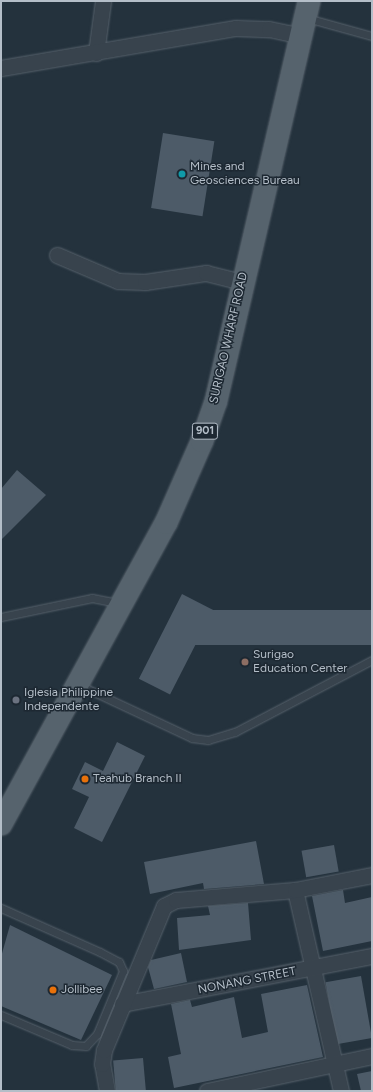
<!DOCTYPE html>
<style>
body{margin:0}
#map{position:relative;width:373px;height:1092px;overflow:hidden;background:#24323d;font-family:Figtree,sans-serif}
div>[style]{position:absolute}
.building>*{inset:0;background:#4d5b68;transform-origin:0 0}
.roads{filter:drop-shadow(0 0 1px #56616b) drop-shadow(0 0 1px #56616b)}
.service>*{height:7px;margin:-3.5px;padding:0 3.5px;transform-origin:3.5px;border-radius:3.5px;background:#38434d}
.minor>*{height:15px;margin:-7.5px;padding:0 7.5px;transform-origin:7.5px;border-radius:7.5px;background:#38434d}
.primary>*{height:22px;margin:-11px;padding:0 11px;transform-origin:11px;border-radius:11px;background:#56636d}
.dots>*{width:11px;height:11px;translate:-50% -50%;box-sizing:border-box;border:2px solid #1d2832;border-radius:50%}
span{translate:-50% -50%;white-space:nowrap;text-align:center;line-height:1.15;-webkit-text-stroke:3px #1d2832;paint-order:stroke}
.shield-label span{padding:1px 3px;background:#1d2832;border:1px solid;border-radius:3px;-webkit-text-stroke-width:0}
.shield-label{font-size:11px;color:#b4bec8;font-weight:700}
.poi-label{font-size:12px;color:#b4bec8}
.left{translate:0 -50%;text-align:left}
.street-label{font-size:12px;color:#b4bec8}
.frame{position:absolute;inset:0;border:2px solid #b4bec8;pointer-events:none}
</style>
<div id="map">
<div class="building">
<div style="left:163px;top:133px;width:52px;height:76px;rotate:9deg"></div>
<div style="clip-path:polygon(17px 470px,46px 495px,1px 540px,1px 489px)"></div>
<div style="left:182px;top:594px;width:35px;height:95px;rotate:27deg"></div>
<div style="left:372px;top:610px;width:35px;height:195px;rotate:90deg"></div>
<div style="clip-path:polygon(117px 742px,145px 756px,102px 842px,74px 828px,89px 797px,72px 789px,85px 762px,103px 771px)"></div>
<div style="clip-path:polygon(256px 841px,264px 884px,204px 889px,203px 883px,150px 894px,144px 862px)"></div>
<div style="left:334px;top:845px;width:27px;height:33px;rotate:80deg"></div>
<div style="clip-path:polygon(343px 890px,345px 903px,372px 897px,372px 941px,323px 951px,312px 896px)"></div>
<div style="clip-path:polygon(248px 903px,251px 940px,179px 950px,177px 918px,210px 915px,208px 906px)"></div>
<div style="clip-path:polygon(10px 925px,112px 975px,81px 1040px,1px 1006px,1px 957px)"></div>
<div style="clip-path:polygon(181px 953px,187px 982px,154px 989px,148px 967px,151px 960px)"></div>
<div style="left:361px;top:976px;width:63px;height:36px;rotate:80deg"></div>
<div style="clip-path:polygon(307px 985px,323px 1057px,174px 1088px,168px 1057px,181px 1054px,171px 1004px,190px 1000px,192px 1007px,234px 997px,242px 1038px,268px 1032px,261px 994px)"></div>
<div style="left:143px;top:1058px;width:33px;height:30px;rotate:85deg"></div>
<div style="clip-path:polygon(372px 1071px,372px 1091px,361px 1091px,357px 1074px)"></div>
</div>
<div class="roads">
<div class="service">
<div style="left:307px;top:18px;width:67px;rotate:15.5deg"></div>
<div style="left:1px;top:617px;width:93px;rotate:-11.8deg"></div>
<div style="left:92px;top:598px;width:26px;rotate:11deg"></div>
<div style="left:79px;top:685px;width:125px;rotate:25.1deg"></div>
<div style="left:192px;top:738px;width:16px;rotate:7deg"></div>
<div style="left:208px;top:740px;width:28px;rotate:-17deg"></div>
<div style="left:235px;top:732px;width:155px;rotate:-27.7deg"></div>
<div style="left:1px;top:908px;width:108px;rotate:24deg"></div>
<div style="left:100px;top:952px;width:21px;rotate:28deg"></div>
<div style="left:119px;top:962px;width:10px;rotate:66deg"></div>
<div style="left:123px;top:971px;width:68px;rotate:112.4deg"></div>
<div style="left:97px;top:1034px;width:16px;rotate:133deg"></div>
<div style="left:86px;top:1046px;width:14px;rotate:-176deg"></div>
<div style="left:72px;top:1045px;width:77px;rotate:-157.1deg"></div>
</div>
<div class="minor">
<div style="left:96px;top:53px;width:52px;rotate:-82.3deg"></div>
<div style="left:1px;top:68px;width:238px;rotate:-9.7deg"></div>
<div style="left:236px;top:28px;width:33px;rotate:2deg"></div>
<div style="left:269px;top:29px;width:33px;rotate:12deg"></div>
<div style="left:57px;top:255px;width:66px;rotate:23.1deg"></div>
<div style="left:118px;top:281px;width:27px;rotate:2deg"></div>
<div style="left:145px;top:282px;width:62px;rotate:-8.4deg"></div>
<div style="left:206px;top:273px;width:37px;rotate:14deg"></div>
<div style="left:295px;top:890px;width:206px;rotate:77.1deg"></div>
<div style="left:122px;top:1004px;width:255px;rotate:-10.9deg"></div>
<div style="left:107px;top:1091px;width:27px;rotate:-100deg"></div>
<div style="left:102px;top:1064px;width:14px;rotate:-82deg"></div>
<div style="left:104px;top:1050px;width:156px;rotate:-67.4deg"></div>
<div style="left:164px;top:906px;width:13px;rotate:-27deg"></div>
<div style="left:176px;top:900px;width:119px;rotate:-4.8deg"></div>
<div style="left:295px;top:890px;width:78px;rotate:-11deg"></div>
<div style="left:207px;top:1091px;width:169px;rotate:-12deg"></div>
</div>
<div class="primary">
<div style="left:1px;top:824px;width:343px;rotate:-61.3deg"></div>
<div style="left:166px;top:523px;width:90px;rotate:-66.3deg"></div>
<div style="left:202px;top:441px;width:42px;rotate:-70.7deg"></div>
<div style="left:216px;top:401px;width:411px;rotate:-76.9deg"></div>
</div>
</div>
<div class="dots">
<div style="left:182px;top:174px;background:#0f9aa8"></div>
<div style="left:245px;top:662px;background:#8d6e63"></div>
<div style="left:16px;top:700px;background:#6b7280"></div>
<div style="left:85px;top:779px;background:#e8710a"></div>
<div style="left:53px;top:990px;background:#e8710a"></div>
</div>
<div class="shield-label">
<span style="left:205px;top:431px">901</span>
</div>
<div class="poi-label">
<span class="left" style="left:190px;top:174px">Mines and<br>Geosciences Bureau</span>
<span class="left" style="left:253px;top:662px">Surigao<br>Education Center</span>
<span class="left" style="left:24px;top:700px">Iglesia Philippine<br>Independente</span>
<span class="left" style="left:93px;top:779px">Teahub Branch II</span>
<span class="left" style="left:61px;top:990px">Jollibee</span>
</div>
<div class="street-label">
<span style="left:229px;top:338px;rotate:-77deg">SURIGAO WHARF ROAD</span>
<span style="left:247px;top:981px;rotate:-11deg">NONANG STREET</span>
</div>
<div class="frame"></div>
</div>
